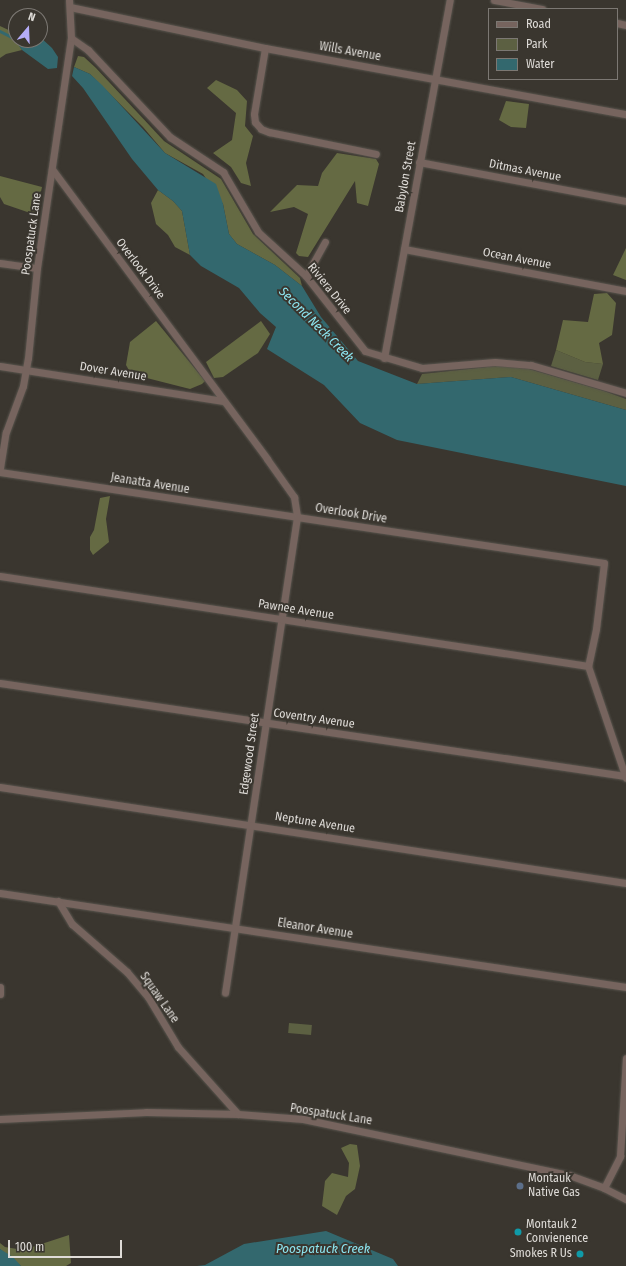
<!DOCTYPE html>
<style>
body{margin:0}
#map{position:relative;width:626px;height:1266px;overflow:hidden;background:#3a362f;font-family:"Fira Sans Condensed",sans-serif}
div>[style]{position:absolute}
.green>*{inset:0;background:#5c6042;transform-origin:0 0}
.forest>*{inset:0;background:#656a43}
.water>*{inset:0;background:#33686e}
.stream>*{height:2.5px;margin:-1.25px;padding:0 1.25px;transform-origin:1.25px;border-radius:1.25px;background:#33686e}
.roads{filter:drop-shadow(0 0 1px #58544d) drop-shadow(0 0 1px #58544d)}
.street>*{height:7px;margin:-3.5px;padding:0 3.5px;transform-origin:3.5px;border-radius:3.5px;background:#76645e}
.dots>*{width:11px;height:11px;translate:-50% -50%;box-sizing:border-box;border:2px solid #3a362f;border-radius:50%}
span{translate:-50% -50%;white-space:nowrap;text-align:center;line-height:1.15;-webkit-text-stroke:4px #3a362f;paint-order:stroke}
.street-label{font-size:12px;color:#dfdcd8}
.poi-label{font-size:12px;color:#dfdcd8}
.left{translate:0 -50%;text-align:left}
.right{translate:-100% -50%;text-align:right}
.water-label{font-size:13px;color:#8de6f1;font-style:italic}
.legend{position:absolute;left:488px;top:8px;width:130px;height:72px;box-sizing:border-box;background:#3a362f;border:1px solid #7c7873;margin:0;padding:5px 7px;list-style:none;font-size:12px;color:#dfdcd8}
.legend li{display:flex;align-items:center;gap:8px;height:20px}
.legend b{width:20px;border:1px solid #7c7873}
.north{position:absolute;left:8px;top:8px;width:40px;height:40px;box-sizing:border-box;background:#3a362f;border:1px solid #7c7873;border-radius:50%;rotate:19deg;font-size:11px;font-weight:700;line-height:16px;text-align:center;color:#dfdcd8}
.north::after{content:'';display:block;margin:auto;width:14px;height:18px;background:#b5acf8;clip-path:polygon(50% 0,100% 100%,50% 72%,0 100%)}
.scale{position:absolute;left:8px;top:1240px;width:114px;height:18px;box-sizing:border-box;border:2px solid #dfdcd8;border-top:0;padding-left:5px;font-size:12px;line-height:14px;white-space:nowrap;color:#dfdcd8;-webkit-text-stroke:3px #3a362f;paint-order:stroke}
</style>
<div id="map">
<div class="green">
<div style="clip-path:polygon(556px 350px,585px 362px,603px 364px,598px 380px,551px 366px)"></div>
<div style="clip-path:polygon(497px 366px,529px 369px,604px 391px,626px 399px,626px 410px,511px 377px,417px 384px,422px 374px)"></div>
<div style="left:289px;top:1023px;width:23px;height:10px;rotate:5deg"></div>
</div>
<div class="forest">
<div style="clip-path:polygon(0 26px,15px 33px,14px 37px,22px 50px,6px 54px,0 58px)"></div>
<div style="clip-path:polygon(78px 56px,84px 57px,96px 68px,164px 141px,221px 179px,253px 234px,300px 278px,302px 286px,275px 265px,237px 244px,229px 234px,223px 204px,203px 174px,165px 153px,143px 127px,90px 74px,74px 67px)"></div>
<div style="clip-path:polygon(216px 80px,237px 90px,247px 101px,245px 126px,253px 136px,246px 163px,251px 186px,241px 183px,231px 167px,213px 153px,232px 140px,236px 113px,207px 88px)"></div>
<div style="clip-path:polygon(506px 101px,529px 104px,526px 128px,511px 127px,499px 120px)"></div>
<div style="clip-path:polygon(337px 153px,376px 159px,379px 164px,368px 206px,357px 203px,355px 181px,308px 257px,299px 256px,296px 253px,308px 214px,294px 207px,270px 212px,297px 185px,318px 186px,322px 173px)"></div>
<div style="clip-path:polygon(0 176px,42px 187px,36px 215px,4px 204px,0 197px)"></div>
<div style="clip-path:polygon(158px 190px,173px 201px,182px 211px,190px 255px,175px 247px,168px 235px,156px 224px,151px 203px)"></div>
<div style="clip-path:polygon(626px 248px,626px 280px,613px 275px)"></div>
<div style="clip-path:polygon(607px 293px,616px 303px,612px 335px,599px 343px,603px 364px,585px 362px,556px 350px,563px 320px,588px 322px,594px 294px)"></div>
<div style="clip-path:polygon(156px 321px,205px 381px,202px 384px,190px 389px,131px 374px,126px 365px,130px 342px)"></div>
<div style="clip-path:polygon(261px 321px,270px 334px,258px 353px,223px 377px,214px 378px,206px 362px)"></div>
<div style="clip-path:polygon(110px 496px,106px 519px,109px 542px,93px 555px,90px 550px,90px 537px,94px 530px,100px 498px)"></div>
<div style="clip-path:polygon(350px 1144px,357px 1145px,360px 1166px,355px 1189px,346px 1196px,337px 1215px,322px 1206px,325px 1181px,332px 1173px,348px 1177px,349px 1163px,341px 1148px)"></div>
<div style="clip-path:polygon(69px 1235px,71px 1263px,66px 1266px,21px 1266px,0 1249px,0 1243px,5px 1247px,23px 1250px)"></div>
</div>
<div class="water">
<div style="clip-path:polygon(16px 29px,16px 40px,40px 40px,40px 37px,52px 48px,58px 57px,57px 68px,48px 69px,22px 50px,13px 37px)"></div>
<div style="clip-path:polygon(74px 67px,90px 74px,102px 85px,165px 153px,216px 184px,223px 204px,229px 234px,237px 244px,275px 265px,302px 286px,321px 317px,358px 361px,417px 384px,511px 377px,626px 410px,626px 486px,397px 440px,360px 423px,324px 385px,267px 349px,276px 327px,260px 313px,239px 288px,201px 266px,190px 255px,182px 211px,173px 201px,158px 190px,132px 159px,83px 88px,72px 76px)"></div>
<div style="clip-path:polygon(326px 1231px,393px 1259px,398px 1266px,197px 1266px,205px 1265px,244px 1244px)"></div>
<div style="clip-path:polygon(0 1249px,13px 1257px,21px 1266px,0 1266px)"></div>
</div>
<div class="stream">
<div style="left:0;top:31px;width:18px;rotate:27deg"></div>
</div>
<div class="roads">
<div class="street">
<div style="left:494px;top:0;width:49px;rotate:10.6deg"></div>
<div style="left:70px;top:7px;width:199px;rotate:11.9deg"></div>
<div style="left:265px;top:48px;width:367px;rotate:10.4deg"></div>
<div style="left:617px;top:23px;width:9px;rotate:13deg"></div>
<div style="left:71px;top:38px;width:21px;rotate:35deg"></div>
<div style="left:88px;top:50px;width:120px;rotate:46.7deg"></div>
<div style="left:170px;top:137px;width:64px;rotate:33.4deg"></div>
<div style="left:223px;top:172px;width:69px;rotate:59.7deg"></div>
<div style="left:258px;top:232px;width:65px;rotate:42.5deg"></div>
<div style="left:306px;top:276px;width:95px;rotate:51.8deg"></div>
<div style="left:365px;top:351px;width:59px;rotate:16.6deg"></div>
<div style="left:422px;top:368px;width:73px;rotate:-4.7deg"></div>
<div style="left:495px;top:362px;width:36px;rotate:5deg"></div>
<div style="left:531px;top:365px;width:99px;rotate:16.4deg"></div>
<div style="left:265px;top:48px;width:67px;rotate:99.5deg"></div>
<div style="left:254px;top:114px;width:8px;rotate:83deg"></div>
<div style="left:255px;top:122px;width:9px;rotate:49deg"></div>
<div style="left:261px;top:129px;width:9px;rotate:21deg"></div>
<div style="left:269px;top:132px;width:109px;rotate:11.6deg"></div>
<div style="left:419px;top:162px;width:211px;rotate:10.7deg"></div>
<div style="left:52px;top:169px;width:361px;rotate:53.4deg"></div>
<div style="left:267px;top:459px;width:47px;rotate:54.6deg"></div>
<div style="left:294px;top:497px;width:20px;rotate:81deg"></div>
<div style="left:297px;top:517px;width:310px;rotate:8.5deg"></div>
<div style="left:604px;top:563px;width:66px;rotate:96.9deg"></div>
<div style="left:596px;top:629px;width:38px;rotate:102deg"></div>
<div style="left:588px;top:666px;width:118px;rotate:71.3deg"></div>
<div style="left:404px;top:249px;width:226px;rotate:10.7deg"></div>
<div style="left:0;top:263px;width:37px;rotate:8deg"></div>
<div style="left:306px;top:276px;width:39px;rotate:-61deg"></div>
<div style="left:384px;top:358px;width:364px;rotate:-79.6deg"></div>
<div style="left:0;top:366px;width:226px;rotate:8.9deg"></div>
<div style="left:0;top:468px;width:36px;rotate:-81deg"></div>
<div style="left:6px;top:432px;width:49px;rotate:-69.7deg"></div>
<div style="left:23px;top:386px;width:28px;rotate:-80deg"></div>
<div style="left:28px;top:358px;width:90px;rotate:-84.3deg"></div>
<div style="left:37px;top:268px;width:232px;rotate:-81.6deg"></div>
<div style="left:71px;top:38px;width:38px;rotate:-93deg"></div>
<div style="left:0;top:472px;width:300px;rotate:8.6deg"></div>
<div style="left:297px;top:517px;width:481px;rotate:98.6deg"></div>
<div style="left:0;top:576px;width:595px;rotate:8.7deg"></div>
<div style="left:0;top:683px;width:632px;rotate:8.46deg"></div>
<div style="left:0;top:787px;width:633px;rotate:8.72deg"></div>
<div style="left:0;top:893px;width:633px;rotate:8.54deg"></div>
<div style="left:58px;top:901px;width:27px;rotate:59deg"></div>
<div style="left:72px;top:924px;width:73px;rotate:41.1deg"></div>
<div style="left:127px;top:972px;width:33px;rotate:50deg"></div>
<div style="left:148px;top:997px;width:58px;rotate:59deg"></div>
<div style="left:178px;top:1047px;width:90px;rotate:48.2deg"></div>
<div style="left:0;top:987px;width:7px;rotate:90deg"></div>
<div style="left:0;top:1119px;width:146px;rotate:-2.7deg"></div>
<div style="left:146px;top:1112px;width:92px;rotate:1.2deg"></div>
<div style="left:238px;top:1114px;width:65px;rotate:4.4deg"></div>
<div style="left:303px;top:1119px;width:272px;rotate:11.9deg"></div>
<div style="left:569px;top:1175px;width:37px;rotate:20deg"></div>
<div style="left:604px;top:1188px;width:25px;rotate:27deg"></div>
<div style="left:604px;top:1188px;width:36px;rotate:-63deg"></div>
<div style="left:620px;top:1156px;width:98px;rotate:-86.5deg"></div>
</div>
</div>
<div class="dots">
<div style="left:520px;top:1186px;background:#5c6f8a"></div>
<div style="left:518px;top:1232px;background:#0f9aa8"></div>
<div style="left:580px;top:1254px;background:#0f9aa8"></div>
</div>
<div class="street-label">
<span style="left:350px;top:52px;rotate:10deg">Wills Avenue</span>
<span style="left:525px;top:171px;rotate:11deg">Ditmas Avenue</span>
<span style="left:406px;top:177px;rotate:-80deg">Babylon Street</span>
<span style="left:32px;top:234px;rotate:-82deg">Poospatuck Lane</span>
<span style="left:517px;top:259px;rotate:11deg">Ocean Avenue</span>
<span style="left:140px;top:269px;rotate:53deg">Overlook Drive</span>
<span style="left:329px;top:289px;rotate:51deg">Riviera Drive</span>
<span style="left:113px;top:372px;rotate:9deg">Dover Avenue</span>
<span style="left:150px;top:484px;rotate:9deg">Jeanatta Avenue</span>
<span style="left:351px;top:514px;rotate:9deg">Overlook Drive</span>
<span style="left:296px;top:610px;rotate:9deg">Pawnee Avenue</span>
<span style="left:314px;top:719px;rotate:8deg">Coventry Avenue</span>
<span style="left:250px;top:754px;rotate:-82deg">Edgewood Street</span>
<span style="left:315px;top:823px;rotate:9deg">Neptune Avenue</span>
<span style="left:315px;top:929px;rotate:9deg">Eleanor Avenue</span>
<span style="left:159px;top:998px;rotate:55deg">Squaw Lane</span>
<span style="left:331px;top:1115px;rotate:9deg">Poospatuck Lane</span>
</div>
<div class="poi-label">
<span class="left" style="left:528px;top:1186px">Montauk<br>Native Gas</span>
<span class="left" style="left:526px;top:1232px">Montauk 2<br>Convienence</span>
<span class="right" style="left:572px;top:1254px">Smokes R Us</span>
</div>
<div class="water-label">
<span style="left:316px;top:325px;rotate:45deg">Second Neck Creek</span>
<span style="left:323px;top:1249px">Poospatuck Creek</span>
</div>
<ul class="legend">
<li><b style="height:5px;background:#76645e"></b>Road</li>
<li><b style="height:11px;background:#5c6042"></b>Park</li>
<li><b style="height:11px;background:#33686e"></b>Water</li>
</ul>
<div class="north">N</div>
<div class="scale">100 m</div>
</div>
